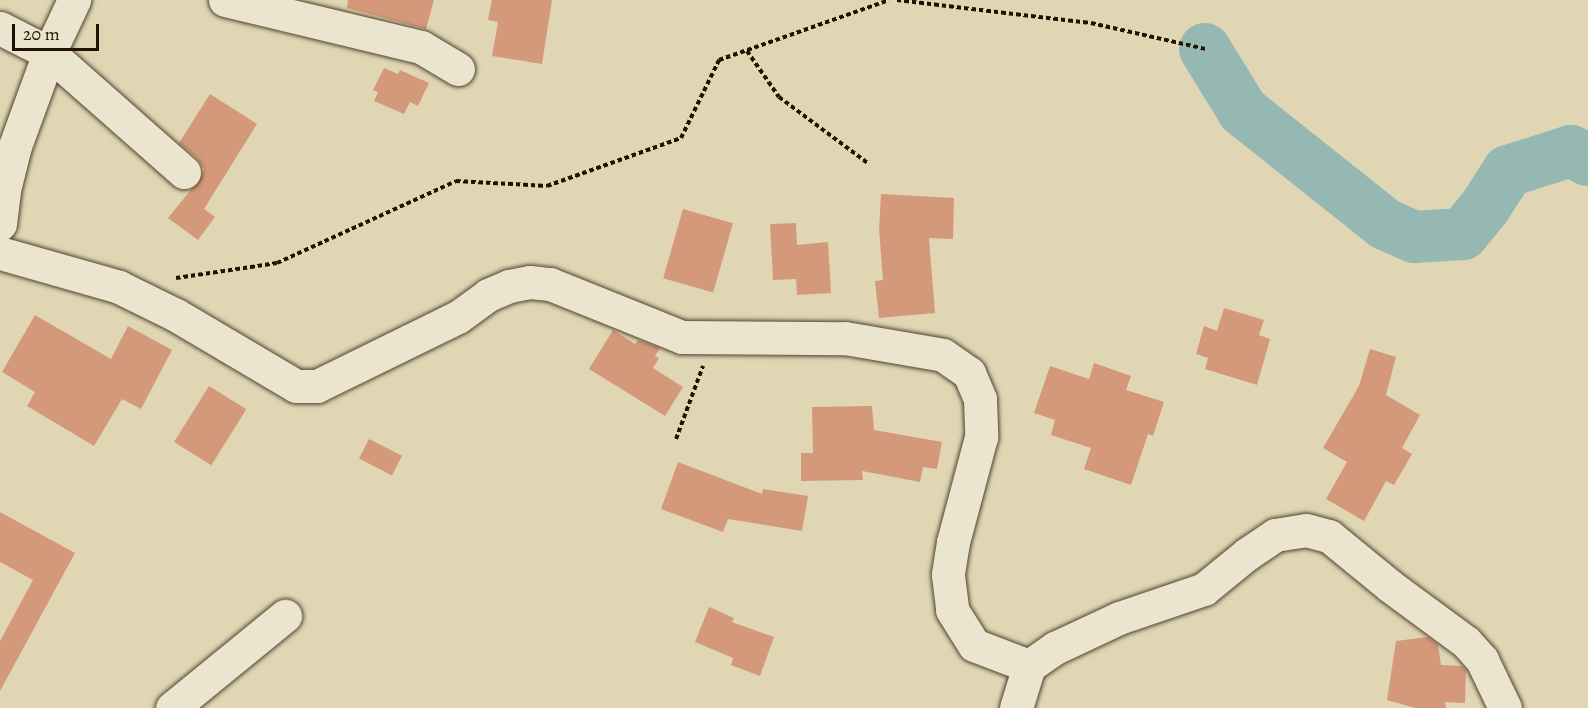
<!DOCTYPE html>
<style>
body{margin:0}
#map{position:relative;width:1588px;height:708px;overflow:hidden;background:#e0d6b4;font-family:Alegreya,serif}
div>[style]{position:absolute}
.river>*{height:52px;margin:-26px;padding:0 26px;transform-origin:26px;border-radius:26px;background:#95b8b3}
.building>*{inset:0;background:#d4997a;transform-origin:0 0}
.path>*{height:4px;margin-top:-2px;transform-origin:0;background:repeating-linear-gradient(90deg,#231202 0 4.5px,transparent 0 7.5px)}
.roads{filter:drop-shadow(0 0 2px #52432e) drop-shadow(0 0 2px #52432e)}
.minor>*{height:33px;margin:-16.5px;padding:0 16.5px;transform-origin:16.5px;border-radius:16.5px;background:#ebe4ce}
span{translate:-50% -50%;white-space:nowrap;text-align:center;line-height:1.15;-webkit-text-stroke:5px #ebe4ce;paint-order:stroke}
.scale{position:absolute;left:12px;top:24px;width:87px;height:27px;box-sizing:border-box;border:3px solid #231202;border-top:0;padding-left:8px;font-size:18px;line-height:21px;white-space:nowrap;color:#231202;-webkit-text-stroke:4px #ebe4ce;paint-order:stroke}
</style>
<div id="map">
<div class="river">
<div style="left:1205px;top:49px;width:73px;rotate:58.5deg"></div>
<div style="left:1243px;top:111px;width:181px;rotate:38.5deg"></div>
<div style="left:1385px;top:224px;width:32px;rotate:24deg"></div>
<div style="left:1414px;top:237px;width:49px;rotate:-3.5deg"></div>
<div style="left:1463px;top:234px;width:35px;rotate:-51deg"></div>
<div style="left:1485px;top:207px;width:43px;rotate:-57.4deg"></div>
<div style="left:1508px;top:171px;width:66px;rotate:-17.6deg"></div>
<div style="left:1571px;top:151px;width:19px;rotate:28deg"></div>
</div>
<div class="building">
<div style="clip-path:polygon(348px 0,434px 0,426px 29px,347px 8px)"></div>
<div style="clip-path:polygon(492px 0,552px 0,542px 64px,492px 56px,498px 22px,488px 20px)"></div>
<div style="clip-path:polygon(384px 68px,398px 74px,400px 70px,429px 83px,418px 106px,410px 102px,404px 114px,374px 101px,378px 92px,373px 90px)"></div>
<div style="clip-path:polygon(210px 94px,257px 124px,204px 209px,215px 217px,198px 240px,168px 218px,202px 176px,204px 169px,197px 158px,179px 143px)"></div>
<div style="clip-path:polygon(881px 194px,954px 198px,953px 239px,929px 238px,935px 313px,879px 318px,875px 281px,883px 280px,879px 229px)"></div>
<div style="left:683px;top:209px;width:52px;height:72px;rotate:16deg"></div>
<div style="clip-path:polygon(796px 223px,797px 245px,828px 242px,831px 293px,797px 295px,796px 279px,773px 280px,770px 224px)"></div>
<div style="clip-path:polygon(1224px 308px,1264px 320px,1259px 335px,1270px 339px,1257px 385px,1205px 369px,1208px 358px,1196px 354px,1204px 326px,1217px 331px)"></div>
<div style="clip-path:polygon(35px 315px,111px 359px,128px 326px,172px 350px,141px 409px,122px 399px,94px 446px,27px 406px,35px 392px,2px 372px)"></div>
<div style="clip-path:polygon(613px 330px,635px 344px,638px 340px,660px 348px,655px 356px,659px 358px,653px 368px,683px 387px,665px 416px,589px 369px)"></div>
<div style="clip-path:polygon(1370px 349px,1396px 357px,1386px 395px,1420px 415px,1402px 448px,1412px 454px,1394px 485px,1386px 481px,1364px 521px,1326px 499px,1347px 462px,1323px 448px,1359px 386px)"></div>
<div style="clip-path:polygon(1094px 363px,1131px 376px,1126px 390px,1164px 402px,1153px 436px,1148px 434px,1131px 485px,1084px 469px,1091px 448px,1051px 435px,1055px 420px,1034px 413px,1050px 366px,1089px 379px)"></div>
<div style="left:209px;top:386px;width:44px;height:66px;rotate:32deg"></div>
<div style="clip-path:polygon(872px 406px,874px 430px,942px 442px,937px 469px,923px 467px,920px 482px,862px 471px,863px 480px,801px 481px,801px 453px,813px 453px,812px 407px)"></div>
<div style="left:369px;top:439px;width:37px;height:22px;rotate:27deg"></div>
<div style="clip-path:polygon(678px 462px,762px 494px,763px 489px,808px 496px,802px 531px,728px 519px,723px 532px,661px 509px)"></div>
<div style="clip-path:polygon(0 512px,75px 553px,0 691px,0 641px,33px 580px,0 562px)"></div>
<div style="clip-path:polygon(709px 607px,734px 618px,732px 622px,774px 637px,760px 676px,731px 665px,733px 658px,695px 642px)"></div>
<div style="clip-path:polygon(1428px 637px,1438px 645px,1441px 665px,1462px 666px,1466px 670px,1465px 703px,1445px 702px,1446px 708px,1415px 708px,1387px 700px,1396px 641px)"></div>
</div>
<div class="path">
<div style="left:897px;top:0;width:195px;rotate:6.8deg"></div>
<div style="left:1091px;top:23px;width:117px;rotate:12.8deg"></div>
<div style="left:747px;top:51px;width:56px;rotate:55.2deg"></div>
<div style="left:779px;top:97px;width:112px;rotate:36.7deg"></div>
<div style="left:176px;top:278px;width:102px;rotate:-8.4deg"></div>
<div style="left:277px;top:263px;width:197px;rotate:-24.6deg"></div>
<div style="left:456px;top:181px;width:91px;rotate:3.1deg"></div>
<div style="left:547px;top:186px;width:142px;rotate:-19.7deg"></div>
<div style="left:681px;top:138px;width:87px;rotate:-64deg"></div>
<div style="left:719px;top:60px;width:180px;rotate:-19.4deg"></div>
<div style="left:676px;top:439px;width:78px;rotate:-69.7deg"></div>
</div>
<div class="roads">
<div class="minor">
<div style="left:225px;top:0;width:202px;rotate:13.5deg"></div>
<div style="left:421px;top:47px;width:43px;rotate:30.7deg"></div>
<div style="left:0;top:28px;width:55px;rotate:27deg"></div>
<div style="left:49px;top:53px;width:180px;rotate:41.4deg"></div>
<div style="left:0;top:224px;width:34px;rotate:-83deg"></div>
<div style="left:4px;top:190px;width:45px;rotate:-76deg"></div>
<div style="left:15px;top:146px;width:99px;rotate:-69.9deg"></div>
<div style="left:49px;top:53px;width:59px;rotate:-64.7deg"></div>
<div style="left:0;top:253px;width:124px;rotate:15.9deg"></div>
<div style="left:119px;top:287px;width:64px;rotate:26.2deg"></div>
<div style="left:176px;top:315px;width:139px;rotate:30.6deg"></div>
<div style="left:296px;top:386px;width:21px"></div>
<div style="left:317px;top:386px;width:157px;rotate:-26.1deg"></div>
<div style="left:458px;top:317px;width:37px;rotate:-36deg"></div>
<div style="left:488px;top:295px;width:23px;rotate:-23deg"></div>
<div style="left:509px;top:286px;width:21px;rotate:-11deg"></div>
<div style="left:530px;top:282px;width:20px;rotate:6deg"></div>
<div style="left:550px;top:284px;width:142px;rotate:21.9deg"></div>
<div style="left:682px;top:337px;width:163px;rotate:0.4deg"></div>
<div style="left:845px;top:338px;width:99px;rotate:9.8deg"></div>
<div style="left:943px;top:355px;width:32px;rotate:35deg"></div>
<div style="left:969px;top:373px;width:28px;rotate:67deg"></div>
<div style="left:980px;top:399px;width:38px;rotate:88deg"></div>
<div style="left:981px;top:437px;width:109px;rotate:104.9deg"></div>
<div style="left:953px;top:542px;width:33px;rotate:99deg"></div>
<div style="left:948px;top:575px;width:35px;rotate:83deg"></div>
<div style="left:952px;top:610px;width:41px;rotate:57.8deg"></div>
<div style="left:974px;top:645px;width:59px;rotate:20.9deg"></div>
<div style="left:172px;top:708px;width:146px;rotate:-39.2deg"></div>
<div style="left:1016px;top:708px;width:44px;rotate:-72.8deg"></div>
<div style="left:1029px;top:666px;width:32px;rotate:-35deg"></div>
<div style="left:1055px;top:648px;width:71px;rotate:-25.1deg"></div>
<div style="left:1119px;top:618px;width:90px;rotate:-18.8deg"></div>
<div style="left:1204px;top:589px;width:55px;rotate:-39.1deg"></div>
<div style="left:1247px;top:554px;width:34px;rotate:-34deg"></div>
<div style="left:1275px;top:535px;width:31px;rotate:-9deg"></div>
<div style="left:1306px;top:530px;width:24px;rotate:15deg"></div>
<div style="left:1329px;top:536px;width:79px;rotate:39.3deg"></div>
<div style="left:1390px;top:586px;width:94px;rotate:36.4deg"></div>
<div style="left:1466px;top:642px;width:24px;rotate:48deg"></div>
<div style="left:1482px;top:660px;width:53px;rotate:64.4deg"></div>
</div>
</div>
<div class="scale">20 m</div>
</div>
